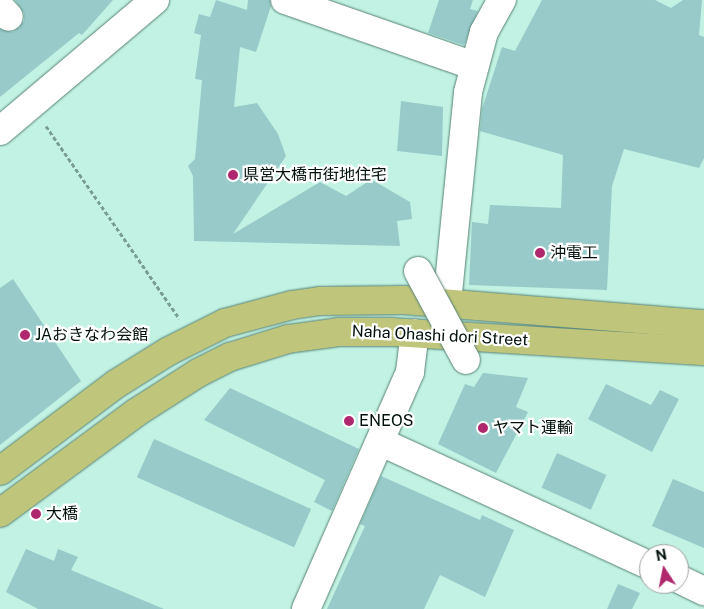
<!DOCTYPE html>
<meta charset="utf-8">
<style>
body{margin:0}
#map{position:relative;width:704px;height:609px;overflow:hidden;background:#c2f2e3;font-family:"Public Sans","Noto Sans JP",sans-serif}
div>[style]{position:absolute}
.building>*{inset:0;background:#97cac9;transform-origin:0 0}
.path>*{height:3px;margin-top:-1.5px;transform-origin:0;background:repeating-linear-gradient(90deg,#7a9d92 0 4px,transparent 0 6.5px)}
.roads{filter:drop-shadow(0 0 1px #568275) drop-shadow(0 0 1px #568275)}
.minor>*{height:28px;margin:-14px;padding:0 14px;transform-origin:14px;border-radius:14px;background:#fff}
.major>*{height:28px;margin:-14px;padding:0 14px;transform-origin:14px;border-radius:14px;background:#bfc57a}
.bridges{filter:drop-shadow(0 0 1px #568275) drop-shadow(0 0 1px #568275)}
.minor-bridge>*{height:28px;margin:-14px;padding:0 14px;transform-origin:14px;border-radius:14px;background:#fff}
.dots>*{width:14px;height:14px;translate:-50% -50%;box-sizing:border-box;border:2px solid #fff;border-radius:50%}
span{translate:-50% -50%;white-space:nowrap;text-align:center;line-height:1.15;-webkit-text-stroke:4.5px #fff;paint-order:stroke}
.poi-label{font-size:16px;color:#01100c}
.left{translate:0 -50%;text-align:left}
.street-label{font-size:16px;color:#01100c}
.north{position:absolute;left:639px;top:544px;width:50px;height:50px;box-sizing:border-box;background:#fff;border:1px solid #999f9e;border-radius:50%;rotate:349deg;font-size:14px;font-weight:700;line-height:20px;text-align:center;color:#01100c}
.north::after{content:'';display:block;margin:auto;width:18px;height:22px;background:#af286e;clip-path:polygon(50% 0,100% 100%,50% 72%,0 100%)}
</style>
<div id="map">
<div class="building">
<div style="clip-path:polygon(15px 0,113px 0,82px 35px,79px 33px,0 97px,0 29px,13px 32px,24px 21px,24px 13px)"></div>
<div style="clip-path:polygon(216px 0,247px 10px,248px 0,270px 0,271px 6px,256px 52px,240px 47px,234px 107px,257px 103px,278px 134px,286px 156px,233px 234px,320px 182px,346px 196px,369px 181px,374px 181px,410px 202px,412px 219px,397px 221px,400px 246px,194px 241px,193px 176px,188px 166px,195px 159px,202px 80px,195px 79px,201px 35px,194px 33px,199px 14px,210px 17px)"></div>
<div style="clip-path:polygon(439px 0,473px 0,470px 9px,478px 11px,464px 45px,428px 33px)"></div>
<div style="clip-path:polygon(542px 0,655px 0,671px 8px,683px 0,702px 0,699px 35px,704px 37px,704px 158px,699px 168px,624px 149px,612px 186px,607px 290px,469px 285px,472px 222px,488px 224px,490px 205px,561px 208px,563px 155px,480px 131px,482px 109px,502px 47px,515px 51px)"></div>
<div style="clip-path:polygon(401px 101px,443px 107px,442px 156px,397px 151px)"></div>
<div style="clip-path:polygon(13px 279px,81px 381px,0 445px,0 288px)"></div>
<div style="clip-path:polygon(483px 373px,528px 378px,516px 407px,528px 412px,496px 473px,438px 444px,465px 384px,474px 387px)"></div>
<div style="clip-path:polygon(606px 384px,651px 405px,660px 390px,679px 399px,652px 452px,588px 419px)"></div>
<div style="clip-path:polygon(230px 388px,359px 449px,332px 511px,314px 502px,325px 480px,204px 420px)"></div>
<div style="left:154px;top:439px;width:172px;height:42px;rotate:24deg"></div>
<div style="left:557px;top:453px;width:54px;height:38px;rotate:24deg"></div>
<div style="clip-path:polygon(381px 476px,480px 520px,482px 515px,514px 530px,485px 597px,440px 575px,424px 609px,327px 609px,365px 526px,360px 524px)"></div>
<div style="clip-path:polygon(673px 479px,704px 492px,704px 548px,652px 526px)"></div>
<div style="clip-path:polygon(26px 549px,54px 561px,58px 549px,78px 557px,71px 570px,164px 609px,38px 609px,6px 592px)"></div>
<div style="clip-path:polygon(618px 584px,640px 593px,632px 609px,607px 609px)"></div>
</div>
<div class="path">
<div style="left:46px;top:126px;width:234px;rotate:55.3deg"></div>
</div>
<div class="roads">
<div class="minor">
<div style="left:285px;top:0;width:200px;rotate:19.2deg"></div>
<div style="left:0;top:7px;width:13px;rotate:48deg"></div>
<div style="left:0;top:131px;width:203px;rotate:-40.2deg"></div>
<div style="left:447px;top:303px;width:212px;rotate:-84.3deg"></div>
<div style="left:468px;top:92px;width:62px;rotate:-75.1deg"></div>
<div style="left:484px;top:32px;width:37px;rotate:-61deg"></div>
<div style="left:381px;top:442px;width:295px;rotate:24.7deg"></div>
<div style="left:679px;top:579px;width:28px;rotate:26deg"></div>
<div style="left:306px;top:609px;width:259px;rotate:-66.3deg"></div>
<div style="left:410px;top:372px;width:39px;rotate:-83deg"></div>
</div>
<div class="major">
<div style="left:0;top:471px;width:145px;rotate:-36.9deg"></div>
<div style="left:116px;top:384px;width:62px;rotate:-31.9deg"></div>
<div style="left:169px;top:351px;width:63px;rotate:-26.6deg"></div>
<div style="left:225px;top:323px;width:69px;rotate:-15deg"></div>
<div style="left:292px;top:305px;width:29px;rotate:-8deg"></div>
<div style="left:321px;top:301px;width:82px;rotate:-0.7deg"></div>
<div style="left:403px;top:300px;width:302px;rotate:4.6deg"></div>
<div style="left:0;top:513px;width:170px;rotate:-36.4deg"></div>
<div style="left:137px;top:412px;width:72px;rotate:-32.6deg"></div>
<div style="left:198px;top:373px;width:36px;rotate:-27deg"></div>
<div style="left:230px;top:357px;width:61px;rotate:-17.2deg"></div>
<div style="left:288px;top:339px;width:51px;rotate:-7.8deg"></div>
<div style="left:339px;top:332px;width:52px"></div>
<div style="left:391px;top:332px;width:314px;rotate:3.5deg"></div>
</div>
</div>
<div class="bridges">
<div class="minor-bridge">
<div style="left:418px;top:271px;width:101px;rotate:61.7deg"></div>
</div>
</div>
<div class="dots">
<div style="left:233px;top:175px;background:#af286e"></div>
<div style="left:540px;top:253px;background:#af286e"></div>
<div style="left:25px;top:335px;background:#af286e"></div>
<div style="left:349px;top:421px;background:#af286e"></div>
<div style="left:483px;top:428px;background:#af286e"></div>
<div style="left:36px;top:514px;background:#af286e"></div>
</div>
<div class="poi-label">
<span class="left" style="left:243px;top:175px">県営大橋市街地住宅</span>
<span class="left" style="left:550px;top:253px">沖電工</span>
<span class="left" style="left:35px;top:335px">JAおきなわ会館</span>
<span class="left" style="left:359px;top:421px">ENEOS</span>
<span class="left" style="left:493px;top:428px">ヤマト運輸</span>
<span class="left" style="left:46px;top:514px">大橋</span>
</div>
<div class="street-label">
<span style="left:440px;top:336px;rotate:3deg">Naha Ohashi dori Street</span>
</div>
<div class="north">N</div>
</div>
